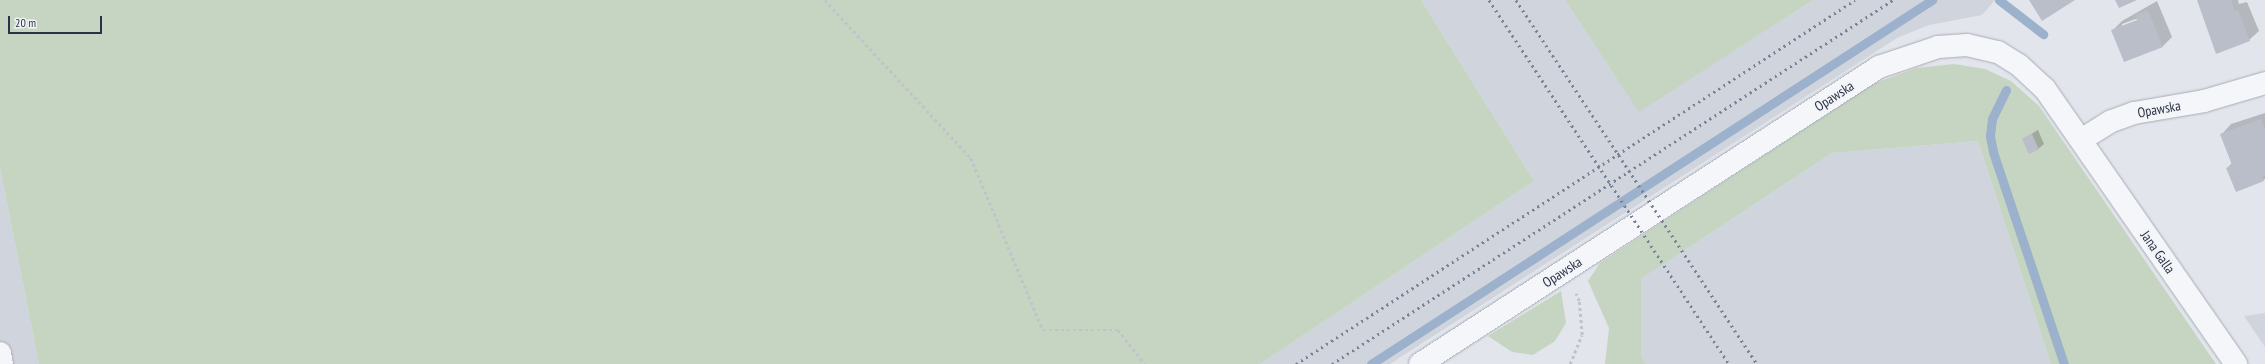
<!DOCTYPE html>
<style>
body{margin:0}
#map{position:relative;width:2265px;height:364px;overflow:hidden;background:#e2e5eb;font-family:"PT Sans Narrow",sans-serif}
div>[style]{position:absolute}
.built>*{inset:0;background:#d0d4dd}
.green>*{inset:0;background:#c6d5c2}
.shadow>*{inset:0;background:#0003}
.stream>*{height:9px;margin:-4.5px;padding:0 4.5px;transform-origin:4.5px;border-radius:4.5px;background:#9bb1cc}
.building>*{inset:0;background:#b9bec9;transform-origin:0 0}
.path>*{height:2.5px;margin-top:-1.25px;transform-origin:0;background:repeating-linear-gradient(90deg,#c0c3ca 0 3px,transparent 0 6px)}
.roads{filter:drop-shadow(0 0 1px #a7acb6) drop-shadow(0 0 1px #a7acb6)}
.minor>*{height:22px;margin:-11px;padding:0 11px;transform-origin:11px;border-radius:11px;background:#f5f6f9}
.rail>*{height:3px;margin-top:-1.5px;transform-origin:0;background:repeating-linear-gradient(90deg,#7a8395 0 2px,transparent 0 6px)}
span{translate:-50% -50%;white-space:nowrap;text-align:center;line-height:1.15;-webkit-text-stroke:4px #f2f4f8;paint-order:stroke}
.street-label{font-size:14px;color:#293244}
.scale{position:absolute;left:8px;top:16px;width:94px;height:18px;box-sizing:border-box;border:2px solid #293244;border-top:0;padding-left:5px;font-size:12px;line-height:14px;white-space:nowrap;color:#293244;-webkit-text-stroke:3px #f2f4f8;paint-order:stroke}
</style>
<div id="map">
<div class="built">
<div style="clip-path:polygon(1421px 0,1565px 0,1639px 111px,1813px 0,1995px 0,1982px 15px,1929px 25px,1897px 38px,1390px 364px,1260px 364px,1534px 181px)"></div>
<div style="clip-path:polygon(1978px 141px,2051px 364px,1646px 364px,1641px 356px,1641px 279px,1832px 153px)"></div>
<div style="clip-path:polygon(0 168px,39px 364px,0 364px)"></div>
<div style="clip-path:polygon(2265px 313px,2265px 347px,2244px 316px)"></div>
</div>
<div class="green">
<div style="clip-path:polygon(0 0,1421px 0,1534px 181px,1260px 364px,39px 364px,0 168px)"></div>
<div style="clip-path:polygon(1565px 0,1813px 0,1639px 112px)"></div>
<div style="clip-path:polygon(1954px 64px,1985px 69px,2011px 81px,2039px 106px,2216px 364px,2051px 364px,1978px 141px,1832px 153px,1641px 279px,1641px 356px,1646px 364px,1605px 364px,1609px 328px,1588px 281px,1600px 263px,1873px 84px,1916px 68px)"></div>
<div style="clip-path:polygon(1561px 291px,1566px 323px,1555px 341px,1533px 355px,1512px 352px,1488px 336px)"></div>
</div>
<div class="shadow">
<div style="clip-path:polygon(2198px 0,2238px 0,2239px 4px,2247px 2px,2259px 31px,2249px 40px)"></div>
<div style="clip-path:polygon(evenodd,2157px 1px,2172px 37px,2163px 46px,2125px 61px,2113px 30px,2122px 21px,2157px 1px,2141px 17px,2142px 19px,2122px 27px,2122px 24px,2141px 17px)"></div>
<div style="clip-path:polygon(2265px 113px,2265px 179px,2236px 191px,2227px 168px,2232px 163px,2222px 134px,2231px 124px)"></div>
<div style="clip-path:polygon(2038px 130px,2044px 144px,2038px 149px,2023px 139px)"></div>
</div>
<div class="stream">
<div style="left:1999px;top:0;width:56px;rotate:37.7deg"></div>
<div style="left:2006px;top:90px;width:32px;rotate:116deg"></div>
<div style="left:1992px;top:119px;width:17px;rotate:97deg"></div>
<div style="left:1990px;top:136px;width:16px;rotate:79deg"></div>
<div style="left:1993px;top:152px;width:224px;rotate:71.5deg"></div>
<div style="left:1371px;top:364px;width:669px;rotate:-32.98deg"></div>
</div>
<div class="building">
<div style="clip-path:polygon(2029px 0,2075px 0,2042px 21px)"></div>
<div style="clip-path:polygon(2115px 0,2137px 0,2119px 8px)"></div>
<div style="clip-path:polygon(2197px 0,2231px 0,2235px 11px,2238px 10px,2250px 41px,2216px 54px)"></div>
<div style="clip-path:polygon(2148px 10px,2163px 47px,2124px 62px,2111px 30px,2137px 20px,2135px 15px)"></div>
<div style="clip-path:polygon(2261px 119px,2265px 129px,2265px 175px,2262px 176px,2264px 181px,2236px 192px,2226px 168px,2232px 165px,2220px 134px)"></div>
<div style="left:2032px;top:134px;width:17px;height:11px;rotate:66deg"></div>
</div>
<div class="path">
<div style="left:825px;top:0;width:215px;rotate:47.3deg"></div>
<div style="left:971px;top:158px;width:186px;rotate:67.3deg"></div>
<div style="left:1043px;top:330px;width:75px"></div>
<div style="left:1118px;top:330px;width:43px;rotate:51.5deg"></div>
<div style="left:1570px;top:364px;width:31px;rotate:-68deg"></div>
<div style="left:1582px;top:335px;width:34px;rotate:-95deg"></div>
<div style="left:1579px;top:301px;width:8px;rotate:-113deg"></div>
</div>
<div class="roads">
<div class="minor">
<div style="left:2081px;top:140px;width:36px;rotate:-32deg"></div>
<div style="left:2112px;top:121px;width:23px;rotate:-20deg"></div>
<div style="left:2134px;top:113px;width:71px;rotate:-9.7deg"></div>
<div style="left:2204px;top:101px;width:64px;rotate:-16.4deg"></div>
<div style="left:0;top:353px;width:11px;rotate:80deg"></div>
<div style="left:1420px;top:364px;width:547px;rotate:-32.91deg"></div>
<div style="left:1879px;top:67px;width:62px;rotate:-18.7deg"></div>
<div style="left:1938px;top:47px;width:29px;rotate:-4deg"></div>
<div style="left:1967px;top:45px;width:32px;rotate:13deg"></div>
<div style="left:1998px;top:52px;width:25px;rotate:32deg"></div>
<div style="left:2019px;top:65px;width:35px;rotate:43deg"></div>
<div style="left:2045px;top:89px;width:335px;rotate:55.2deg"></div>
</div>
</div>
<div class="rail">
<div style="left:1489px;top:0;width:436px;rotate:56.6deg"></div>
<div style="left:1516px;top:0;width:437px;rotate:56.5deg"></div>
<div style="left:1296px;top:364px;width:667px;rotate:-33.07deg"></div>
<div style="left:1332px;top:364px;width:669px;rotate:-32.98deg"></div>
</div>
<div class="street-label">
<span style="left:1834px;top:96px;rotate:-33deg">Opawska</span>
<span style="left:2159px;top:109px;rotate:-10deg">Opawska</span>
<span style="left:2158px;top:252px;rotate:55deg">Jana Galla</span>
<span style="left:1562px;top:272px;rotate:-33deg">Opawska</span>
</div>
<div class="scale">20 m</div>
</div>
